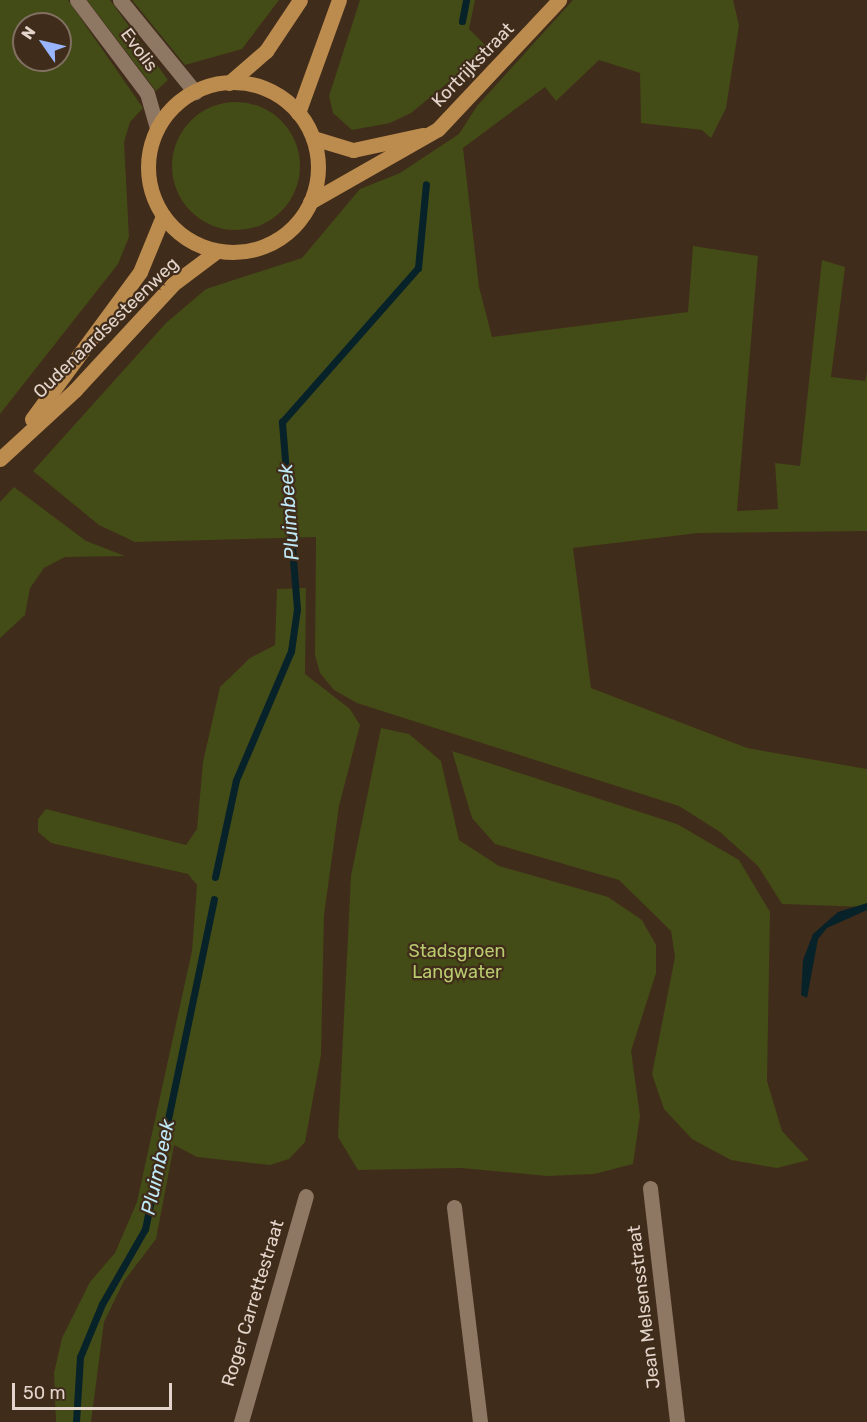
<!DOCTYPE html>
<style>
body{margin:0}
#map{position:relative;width:867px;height:1422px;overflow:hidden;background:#402c1a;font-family:Rubik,sans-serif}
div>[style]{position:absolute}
.green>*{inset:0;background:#434b16}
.round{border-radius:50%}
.water>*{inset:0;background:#072229}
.stream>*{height:7px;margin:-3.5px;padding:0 3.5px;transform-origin:3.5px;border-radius:3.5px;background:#072229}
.minor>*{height:15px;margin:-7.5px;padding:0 7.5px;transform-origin:7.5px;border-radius:7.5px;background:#8e7763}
.major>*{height:15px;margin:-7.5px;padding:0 7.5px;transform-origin:7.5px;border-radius:7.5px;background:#bc8b4e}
.major>.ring{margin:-7.5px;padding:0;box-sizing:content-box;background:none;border:15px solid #bc8b4e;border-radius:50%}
span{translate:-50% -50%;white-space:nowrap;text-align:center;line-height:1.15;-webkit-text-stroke:4.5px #402c1a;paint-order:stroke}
.street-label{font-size:18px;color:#e3d5cb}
.park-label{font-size:18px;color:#b9cb6f}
.water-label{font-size:20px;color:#bfe9f7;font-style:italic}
.north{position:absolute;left:12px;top:12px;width:60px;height:60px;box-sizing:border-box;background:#402c1a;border:2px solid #817061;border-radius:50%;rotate:304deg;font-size:16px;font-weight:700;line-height:24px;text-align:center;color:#e3d5cb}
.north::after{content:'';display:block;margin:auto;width:21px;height:27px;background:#99b5fd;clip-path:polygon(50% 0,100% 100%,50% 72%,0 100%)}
.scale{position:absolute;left:12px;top:1383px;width:160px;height:27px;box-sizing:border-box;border:3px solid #e3d5cb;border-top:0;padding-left:8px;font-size:18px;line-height:21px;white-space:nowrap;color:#e3d5cb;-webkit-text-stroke:4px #402c1a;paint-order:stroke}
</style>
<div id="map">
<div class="green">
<div style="clip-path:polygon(evenodd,0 0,68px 0,143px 108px,130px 122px,124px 142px,129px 237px,118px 264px,0 414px,0 0,24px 24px,60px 24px,60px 60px,24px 60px,24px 24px)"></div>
<div style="clip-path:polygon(87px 0,110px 0,168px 80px,156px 91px)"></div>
<div style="clip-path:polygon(132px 0,279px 0,242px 49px,185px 65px)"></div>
<div style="clip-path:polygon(360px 0,475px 0,469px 29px,489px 49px,411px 113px,390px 123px,352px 130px,333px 113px,329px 96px)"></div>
<div style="clip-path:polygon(573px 0,733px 0,739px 25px,726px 108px,711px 138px,702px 130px,641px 123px,640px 73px,599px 60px,556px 101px,545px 87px,463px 148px,479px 287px,492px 337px,688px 312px,693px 246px,758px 256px,737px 511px,778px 509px,775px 463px,800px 466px,822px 260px,845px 267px,831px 377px,865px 381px,867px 372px,867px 531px,698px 533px,573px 548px,591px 688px,747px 748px,867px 769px,867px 907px,782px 904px,758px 866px,720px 832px,679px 806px,357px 703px,334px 690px,320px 673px,315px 655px,316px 537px,135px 542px,99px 525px,33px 471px,166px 323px,206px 289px,302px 258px,360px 189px,400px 173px,459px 134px,477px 106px)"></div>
<div class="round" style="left:172px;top:102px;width:128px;height:128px"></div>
<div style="clip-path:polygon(14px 487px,86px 541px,125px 556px,65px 557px,44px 568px,30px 588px,25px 615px,0 638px,0 502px)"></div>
<div style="clip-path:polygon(306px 588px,305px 674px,350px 709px,360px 725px,339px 806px,324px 915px,321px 1055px,305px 1142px,289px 1159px,270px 1165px,197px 1157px,174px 1145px,156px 1239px,124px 1281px,104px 1322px,91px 1422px,56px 1422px,54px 1373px,62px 1338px,90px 1282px,115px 1253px,137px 1202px,192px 951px,197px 885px,188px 874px,51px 843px,38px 832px,38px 819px,46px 809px,186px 845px,197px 829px,203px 762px,220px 687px,250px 658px,275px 645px,277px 589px)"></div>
<div style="clip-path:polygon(381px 728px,409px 734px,441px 761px,459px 840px,499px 866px,608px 897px,642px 920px,656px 945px,656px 973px,631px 1051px,640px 1116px,633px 1164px,594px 1174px,547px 1176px,461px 1168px,358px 1170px,338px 1137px,351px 876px)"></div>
<div style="clip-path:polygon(452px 751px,677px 824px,739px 860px,770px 912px,767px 1081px,782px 1131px,809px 1160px,777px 1168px,731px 1160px,692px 1139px,664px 1109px,652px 1074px,675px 957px,671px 931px,619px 880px,495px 844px,472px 818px)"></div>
</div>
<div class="water">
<div style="clip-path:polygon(867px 903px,867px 910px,827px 928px,818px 939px,807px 998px,801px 995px,803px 960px,813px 934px,838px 912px)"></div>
</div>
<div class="stream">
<div style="left:462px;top:21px;width:21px;rotate:-79deg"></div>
<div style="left:215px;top:877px;width:99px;rotate:-77.8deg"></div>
<div style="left:236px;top:780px;width:140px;rotate:-66.9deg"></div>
<div style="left:291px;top:651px;width:42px;rotate:-81.9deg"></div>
<div style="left:297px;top:609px;width:188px;rotate:-94.6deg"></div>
<div style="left:282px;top:422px;width:205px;rotate:-48.6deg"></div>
<div style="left:418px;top:268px;width:84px;rotate:-84.6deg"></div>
<div style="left:76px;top:1422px;width:65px;rotate:-86.5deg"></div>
<div style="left:80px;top:1357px;width:57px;rotate:-67.5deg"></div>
<div style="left:102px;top:1304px;width:86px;rotate:-60.2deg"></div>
<div style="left:145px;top:1229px;width:337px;rotate:-78.2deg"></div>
</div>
<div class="minor">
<div style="left:77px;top:0;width:116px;rotate:53deg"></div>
<div style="left:147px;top:93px;width:37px;rotate:74deg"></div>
<div style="left:120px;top:0;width:119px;rotate:50.8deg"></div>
<div style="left:650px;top:1188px;width:236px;rotate:83.4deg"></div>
<div style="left:454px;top:1207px;width:217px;rotate:83.1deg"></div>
<div style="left:241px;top:1422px;width:235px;rotate:-74deg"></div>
</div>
<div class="major">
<div class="ring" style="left:148px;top:82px;width:155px;height:155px"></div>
<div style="left:229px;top:83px;width:49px;rotate:-40.9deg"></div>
<div style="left:266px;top:51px;width:61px;rotate:-56.3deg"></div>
<div style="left:298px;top:113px;width:120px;rotate:-70.1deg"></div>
<div style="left:313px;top:138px;width:42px;rotate:16.7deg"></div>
<div style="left:353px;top:150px;width:72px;rotate:-12.1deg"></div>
<div style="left:310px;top:202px;width:147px;rotate:-29.7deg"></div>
<div style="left:438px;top:129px;width:177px;rotate:-46.8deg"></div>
<div style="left:32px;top:419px;width:182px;rotate:-53.7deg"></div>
<div style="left:140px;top:272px;width:61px;rotate:-67.7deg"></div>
<div style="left:0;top:459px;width:102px;rotate:-42.6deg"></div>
<div style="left:75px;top:390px;width:144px;rotate:-47.2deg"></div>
<div style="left:173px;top:284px;width:55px;rotate:-36.9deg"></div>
</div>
<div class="street-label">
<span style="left:139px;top:50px;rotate:53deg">Evolis</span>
<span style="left:473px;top:65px;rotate:-46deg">Kortrijkstraat</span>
<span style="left:106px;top:328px;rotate:-44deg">Oudenaardsesteenweg</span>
<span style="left:253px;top:1303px;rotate:-73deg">Roger Carrettestraat</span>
<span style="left:644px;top:1307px;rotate:-97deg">Jean Melsensstraat</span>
</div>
<div class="park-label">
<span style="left:457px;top:962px">Stadsgroen<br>Langwater</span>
</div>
<div class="water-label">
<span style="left:289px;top:512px;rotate:-94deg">Pluimbeek</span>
<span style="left:158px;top:1167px;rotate:-78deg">Pluimbeek</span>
</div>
<div class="north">N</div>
<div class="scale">50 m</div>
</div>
